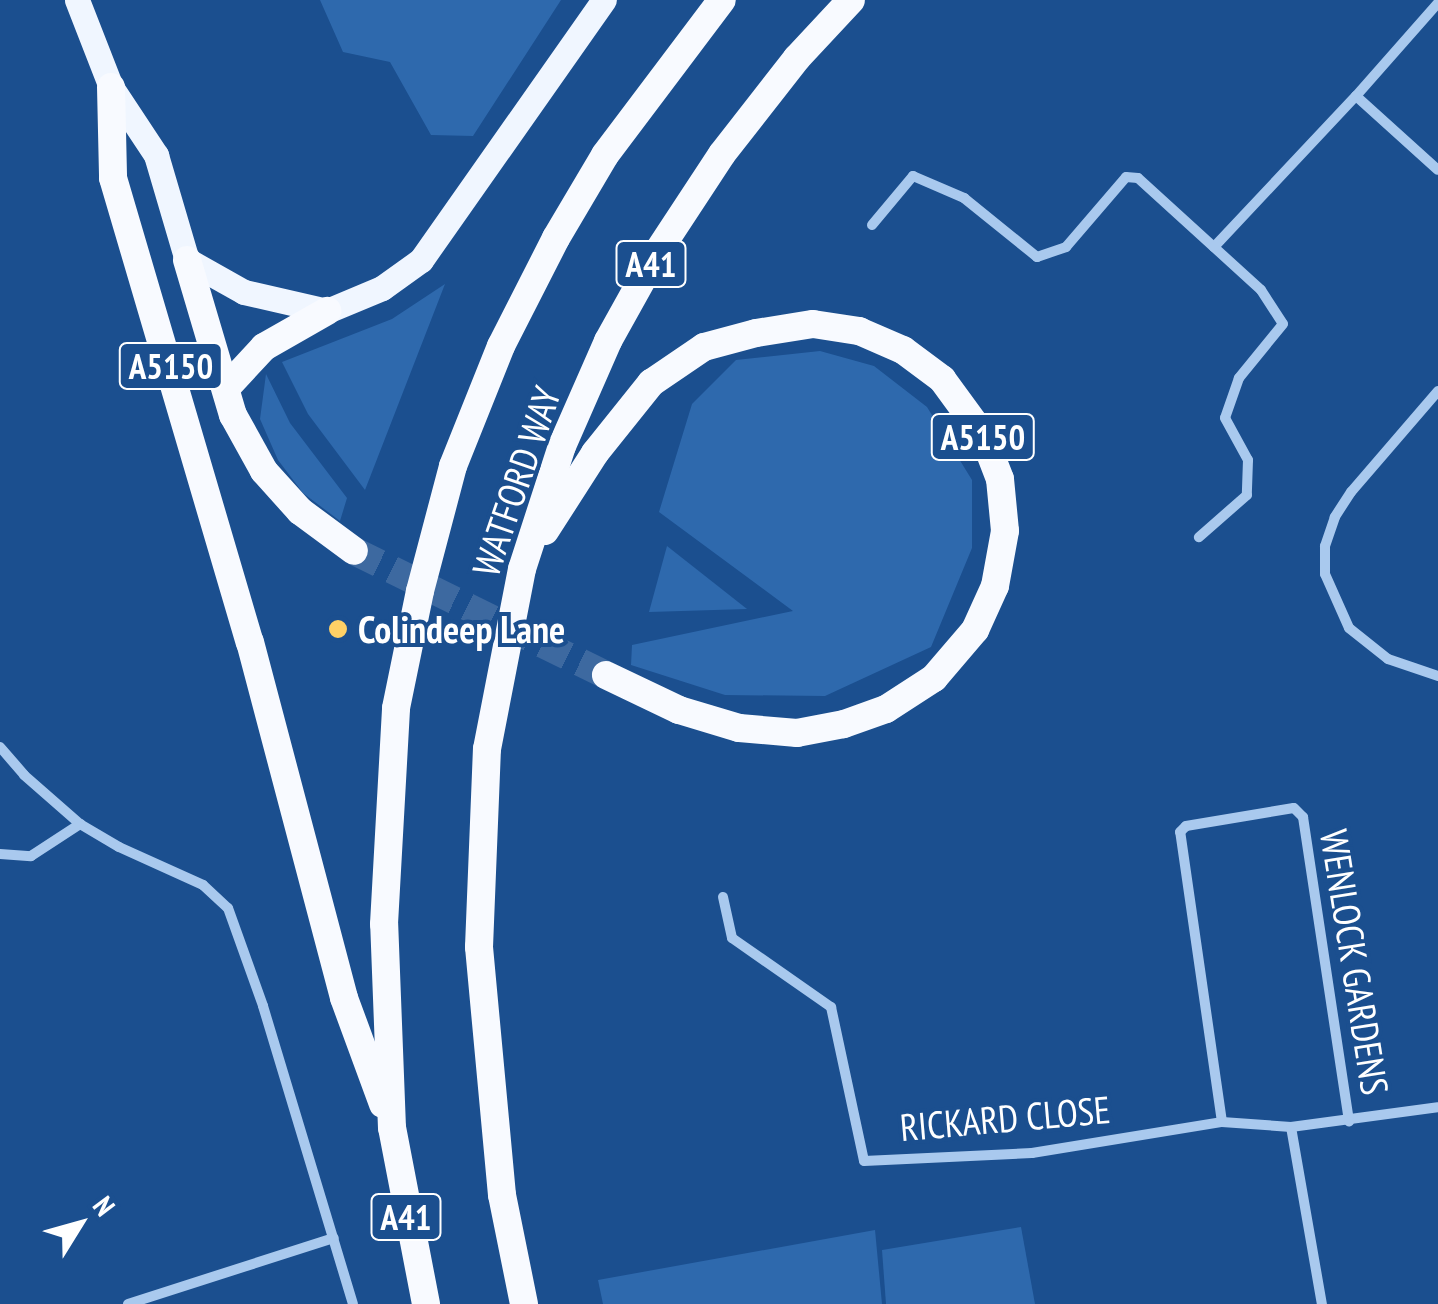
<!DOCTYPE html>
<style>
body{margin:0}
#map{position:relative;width:1438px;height:1304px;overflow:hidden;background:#1b4f8f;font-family:"PT Sans Narrow",sans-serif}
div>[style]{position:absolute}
.green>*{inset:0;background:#2e69ad}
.trunk-tunnel>*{height:28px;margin-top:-14px;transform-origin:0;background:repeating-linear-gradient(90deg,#3d69a0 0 28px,transparent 0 42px)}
.minor>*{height:10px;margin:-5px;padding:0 5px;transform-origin:5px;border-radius:5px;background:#a9c9ee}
.primary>*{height:25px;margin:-12.5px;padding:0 12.5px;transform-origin:12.5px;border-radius:12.5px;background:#f0f6ff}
.trunk>*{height:28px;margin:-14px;padding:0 14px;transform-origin:14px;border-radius:14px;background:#f8faff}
.dots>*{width:28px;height:28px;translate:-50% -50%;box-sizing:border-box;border:5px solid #1b4f8f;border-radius:50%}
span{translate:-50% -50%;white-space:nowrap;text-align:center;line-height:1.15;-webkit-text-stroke:8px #1b4f8f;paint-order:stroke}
.shield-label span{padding:2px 8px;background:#1b4f8f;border:2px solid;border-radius:8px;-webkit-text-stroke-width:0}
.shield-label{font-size:35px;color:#fff;font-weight:700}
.street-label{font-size:38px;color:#fff}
.poi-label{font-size:38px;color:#fff;font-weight:700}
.left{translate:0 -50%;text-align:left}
.north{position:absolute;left:30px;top:1174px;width:100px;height:100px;-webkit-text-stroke:8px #1b4f8f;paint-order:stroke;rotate:53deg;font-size:28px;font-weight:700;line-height:40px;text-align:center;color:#fff}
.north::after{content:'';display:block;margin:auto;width:35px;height:45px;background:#fff;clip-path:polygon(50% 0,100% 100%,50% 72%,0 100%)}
</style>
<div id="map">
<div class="green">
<div style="clip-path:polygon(320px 0,561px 0,473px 136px,431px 135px,390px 62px,343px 52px)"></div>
<div style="clip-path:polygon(445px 284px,365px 490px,308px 414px,282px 362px,392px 319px)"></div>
<div style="clip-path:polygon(820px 351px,874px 366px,927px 407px,972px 480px,972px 548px,931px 647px,825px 696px,725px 695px,631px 665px,632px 645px,793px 611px,659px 512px,692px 404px,736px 360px)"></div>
<div style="clip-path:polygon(266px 374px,290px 423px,347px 498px,340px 521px,303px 493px,278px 460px,260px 419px)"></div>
<div style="clip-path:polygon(667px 546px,747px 609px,649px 612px)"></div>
<div style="clip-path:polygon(1021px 1227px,1035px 1304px,886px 1304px,882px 1250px)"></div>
<div style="clip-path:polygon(875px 1230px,882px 1304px,603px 1304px,598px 1280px)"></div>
</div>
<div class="trunk-tunnel">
<div style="left:354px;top:551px;width:281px;rotate:26.2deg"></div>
</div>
<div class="minor">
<div style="left:1438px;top:3px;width:124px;rotate:131.4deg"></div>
<div style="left:1356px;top:96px;width:110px;rotate:42.1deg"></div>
<div style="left:872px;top:225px;width:64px;rotate:-50.1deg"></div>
<div style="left:913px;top:176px;width:56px;rotate:23.3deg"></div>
<div style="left:964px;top:198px;width:94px;rotate:38.9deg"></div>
<div style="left:1037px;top:257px;width:31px;rotate:-19deg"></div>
<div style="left:1066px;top:247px;width:92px;rotate:-49.4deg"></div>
<div style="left:1126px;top:177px;width:12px;rotate:5deg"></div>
<div style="left:1138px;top:178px;width:166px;rotate:42.3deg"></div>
<div style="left:1261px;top:290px;width:40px;rotate:57.1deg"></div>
<div style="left:1283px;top:324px;width:70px;rotate:129.2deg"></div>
<div style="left:1239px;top:378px;width:42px;rotate:109.3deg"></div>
<div style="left:1225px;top:418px;width:48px;rotate:61.3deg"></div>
<div style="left:1248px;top:460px;width:35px;rotate:92deg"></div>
<div style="left:1247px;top:495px;width:64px;rotate:138.8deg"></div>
<div style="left:1214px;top:247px;width:207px;rotate:-46.8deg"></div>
<div style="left:1438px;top:391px;width:133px;rotate:130.7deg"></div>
<div style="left:1351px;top:492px;width:30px;rotate:123deg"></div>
<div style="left:1335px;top:517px;width:31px;rotate:109deg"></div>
<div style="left:1325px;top:546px;width:28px;rotate:90deg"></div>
<div style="left:1325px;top:574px;width:59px;rotate:66deg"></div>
<div style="left:1349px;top:628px;width:50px;rotate:38.5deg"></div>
<div style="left:1388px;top:659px;width:53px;rotate:18.8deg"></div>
<div style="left:0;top:747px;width:37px;rotate:49deg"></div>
<div style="left:24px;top:775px;width:74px;rotate:41.2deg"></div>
<div style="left:80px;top:824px;width:45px;rotate:30.5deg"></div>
<div style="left:119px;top:847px;width:92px;rotate:24.3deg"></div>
<div style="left:203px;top:885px;width:34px;rotate:43deg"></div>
<div style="left:228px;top:908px;width:104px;rotate:70.3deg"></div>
<div style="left:263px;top:1006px;width:311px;rotate:73.2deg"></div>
<div style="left:0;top:854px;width:31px;rotate:4deg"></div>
<div style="left:31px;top:856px;width:59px;rotate:-33.1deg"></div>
<div style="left:723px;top:897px;width:42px;rotate:77.6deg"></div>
<div style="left:732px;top:938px;width:121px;rotate:34.9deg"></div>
<div style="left:831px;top:1007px;width:157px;rotate:77.9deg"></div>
<div style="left:864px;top:1161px;width:168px;rotate:-2.7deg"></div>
<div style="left:1032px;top:1153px;width:193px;rotate:-9.3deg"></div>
<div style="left:1222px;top:1122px;width:69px;rotate:4.1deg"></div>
<div style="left:1291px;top:1127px;width:148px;rotate:-7.7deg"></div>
<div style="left:1222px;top:1122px;width:293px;rotate:-98.2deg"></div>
<div style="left:1180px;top:832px;width:8px;rotate:-45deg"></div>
<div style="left:1186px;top:826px;width:109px;rotate:-9.5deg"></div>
<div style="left:1294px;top:808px;width:13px;rotate:45deg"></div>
<div style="left:1303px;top:817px;width:308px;rotate:81.4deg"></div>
<div style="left:1291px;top:1127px;width:180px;rotate:80.1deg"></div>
<div style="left:128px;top:1304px;width:216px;rotate:-17.8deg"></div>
</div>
<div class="primary">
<div style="left:77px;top:0;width:93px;rotate:68.7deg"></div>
<div style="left:111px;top:87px;width:82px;rotate:56.5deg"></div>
<div style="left:156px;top:155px;width:109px;rotate:73.6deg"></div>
<div style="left:187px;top:260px;width:65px;rotate:29.3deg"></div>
<div style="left:244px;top:292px;width:85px;rotate:12.9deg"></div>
<div style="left:327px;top:311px;width:60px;rotate:-22.7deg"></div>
<div style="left:382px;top:288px;width:48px;rotate:-35.7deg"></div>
<div style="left:421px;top:260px;width:318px;rotate:-54.9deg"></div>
</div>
<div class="trunk">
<div style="left:111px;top:87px;width:91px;rotate:88.7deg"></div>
<div style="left:113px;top:178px;width:484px;rotate:73.6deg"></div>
<div style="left:250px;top:642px;width:368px;rotate:75.2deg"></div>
<div style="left:344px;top:998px;width:113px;rotate:69.8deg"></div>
<div style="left:187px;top:260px;width:162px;rotate:73.5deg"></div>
<div style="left:233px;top:415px;width:64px;rotate:61deg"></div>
<div style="left:264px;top:471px;width:54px;rotate:48deg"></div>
<div style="left:300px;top:511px;width:67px;rotate:36.5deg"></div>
<div style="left:226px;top:388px;width:56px;rotate:-47.2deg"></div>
<div style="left:264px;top:347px;width:73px;rotate:-29.7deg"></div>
<div style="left:545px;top:531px;width:93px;rotate:-57.3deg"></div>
<div style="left:595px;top:453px;width:90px;rotate:-51.3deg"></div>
<div style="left:651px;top:383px;width:64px;rotate:-34.2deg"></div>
<div style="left:704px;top:347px;width:54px;rotate:-15.1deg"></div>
<div style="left:756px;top:333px;width:58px;rotate:-9deg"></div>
<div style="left:813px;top:324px;width:47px;rotate:8.7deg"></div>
<div style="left:859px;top:331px;width:48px;rotate:23.4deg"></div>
<div style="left:903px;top:350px;width:49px;rotate:36.6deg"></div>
<div style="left:942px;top:379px;width:69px;rotate:53.8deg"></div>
<div style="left:983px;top:435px;width:47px;rotate:68.9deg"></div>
<div style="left:1000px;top:479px;width:52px;rotate:84.5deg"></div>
<div style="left:1005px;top:531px;width:56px;rotate:100.3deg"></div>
<div style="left:995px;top:586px;width:48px;rotate:114.4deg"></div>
<div style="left:975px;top:630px;width:63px;rotate:130.5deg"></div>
<div style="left:934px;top:678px;width:57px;rotate:147.1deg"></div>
<div style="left:886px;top:709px;width:45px;rotate:160.3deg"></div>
<div style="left:844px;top:724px;width:48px;rotate:169.2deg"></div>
<div style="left:797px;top:733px;width:58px;rotate:-175.1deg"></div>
<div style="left:739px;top:728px;width:63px;rotate:-163.3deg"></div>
<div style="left:679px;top:710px;width:81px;rotate:-154.4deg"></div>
<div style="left:426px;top:1304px;width:179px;rotate:-100.9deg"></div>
<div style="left:392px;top:1128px;width:204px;rotate:-92.2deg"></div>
<div style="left:384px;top:924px;width:216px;rotate:-86.8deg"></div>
<div style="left:396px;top:708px;width:119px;rotate:-78.4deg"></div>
<div style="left:420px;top:591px;width:129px;rotate:-75.2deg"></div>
<div style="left:453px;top:466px;width:129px;rotate:-68.2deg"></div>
<div style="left:501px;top:346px;width:121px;rotate:-63deg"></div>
<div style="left:556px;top:238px;width:96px;rotate:-59.4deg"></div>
<div style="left:605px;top:155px;width:194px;rotate:-53deg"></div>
<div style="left:524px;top:1304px;width:111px;rotate:-101.4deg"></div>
<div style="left:502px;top:1195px;width:249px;rotate:-95.3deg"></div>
<div style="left:479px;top:947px;width:198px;rotate:-87.7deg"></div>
<div style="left:487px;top:749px;width:183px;rotate:-79deg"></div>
<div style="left:522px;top:569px;width:129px;rotate:-72deg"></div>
<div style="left:562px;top:446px;width:115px;rotate:-66.3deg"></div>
<div style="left:608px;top:341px;width:101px;rotate:-60.9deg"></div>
<div style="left:657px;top:253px;width:118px;rotate:-56.7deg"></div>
<div style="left:722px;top:154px;width:122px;rotate:-52deg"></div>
<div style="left:797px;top:58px;width:79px;rotate:-47deg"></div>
</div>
<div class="dots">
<div style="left:338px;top:629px;background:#ffd166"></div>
</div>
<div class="shield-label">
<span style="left:651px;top:264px">A41</span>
<span style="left:171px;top:366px">A5150</span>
<span style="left:983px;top:437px">A5150</span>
<span style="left:406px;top:1217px">A41</span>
</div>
<div class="street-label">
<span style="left:516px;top:481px;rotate:-71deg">WATFORD WAY</span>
<span style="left:1355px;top:962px;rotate:81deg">WENLOCK GARDENS</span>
<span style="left:1005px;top:1118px;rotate:-5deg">RICKARD CLOSE</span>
</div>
<div class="poi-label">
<span class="left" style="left:358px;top:629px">Colindeep Lane</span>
</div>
<div class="north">N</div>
</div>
